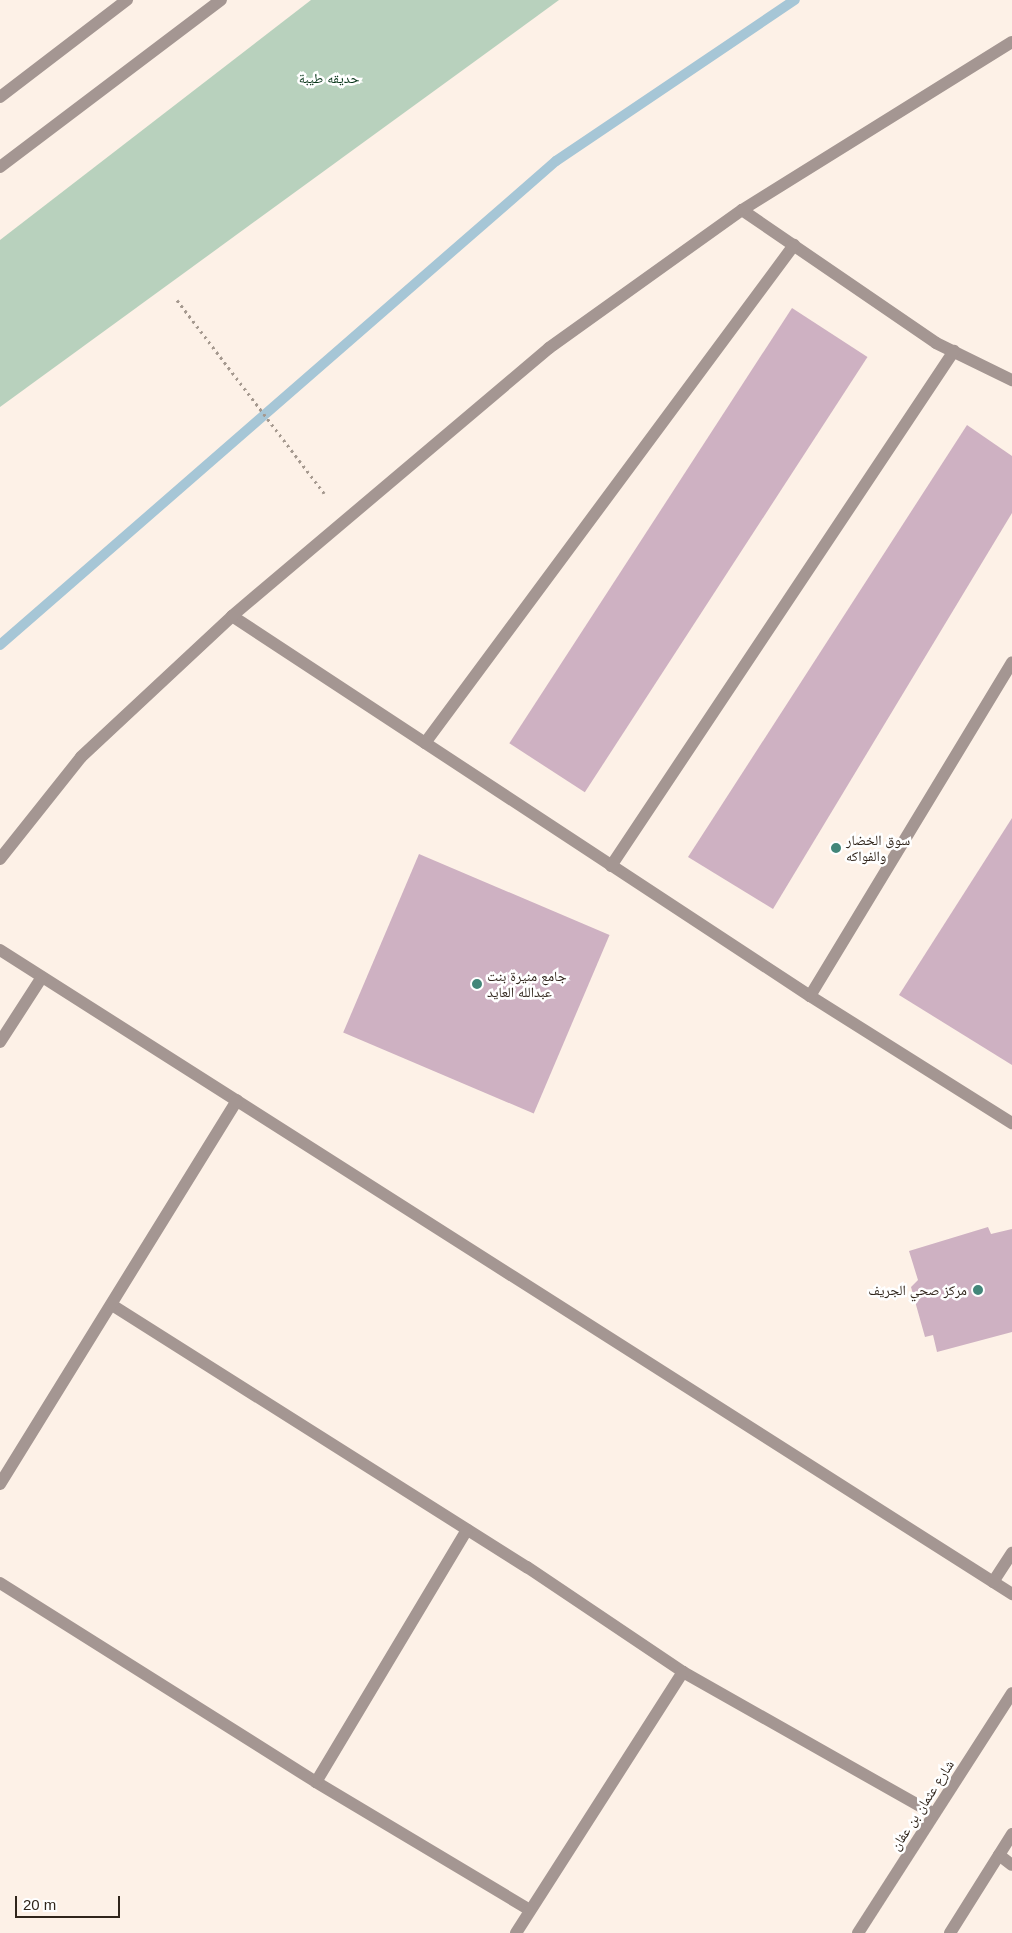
<!DOCTYPE html>
<meta charset="utf-8">
<style>
body{margin:0}
#map{position:relative;width:1012px;height:1933px;overflow:hidden;background:#fdf1e7;font-family:Arial,"Noto Naskh Arabic",sans-serif}
div>[style]{position:absolute}
.green>*{inset:0;background:#b8d1bd}
.stream>*{height:10px;margin:-5px;padding:0 5px;transform-origin:5px;border-radius:5px;background:#a6c6d6}
.building>*{inset:0;background:#ceb1c2;transform-origin:0 0}
.path>*{height:3px;margin-top:-1.5px;transform-origin:0;background:repeating-linear-gradient(90deg,#a5998f 0 2.5px,transparent 0 6.5px)}
.minor>*{height:12px;margin:-6px;padding:0 6px;transform-origin:6px;border-radius:6px;background:#a49692}
.dots>*{width:14px;height:14px;translate:-50% -50%;box-sizing:border-box;border:2px solid #fff;border-radius:50%}
span{translate:-50% -50%;white-space:nowrap;text-align:center;line-height:1.15;-webkit-text-stroke:5px #fff;paint-order:stroke}
.park-label{font-size:14px;color:#09361a}
.poi-label{font-size:14px;color:#30251b}
.left{translate:0 -50%;text-align:left}
.right{translate:-100% -50%;text-align:right}
.street-label{font-size:14px;color:#30251b}
.scale{position:absolute;left:15px;top:1896px;width:105px;height:22px;box-sizing:border-box;border:2px solid #30251b;border-top:0;padding-left:6px;font-size:15px;line-height:18px;white-space:nowrap;color:#30251b;-webkit-text-stroke:4px #fff;paint-order:stroke}
</style>
<div id="map">
<div class="green">
<div style="clip-path:polygon(311px 0,559px 0,0 407px,0 240px)"></div>
</div>
<div class="stream">
<div style="left:0;top:645px;width:737px;rotate:-41.04deg"></div>
<div style="left:556px;top:161px;width:288px;rotate:-34deg"></div>
</div>
<div class="building">
<div style="left:792px;top:308px;width:90px;height:519px;rotate:33deg"></div>
<div style="clip-path:polygon(967px 425px,1012px 456px,1012px 513px,773px 909px,688px 857px)"></div>
<div style="clip-path:polygon(1012px 818px,1012px 1065px,899px 995px)"></div>
<div style="left:419px;top:854px;width:207px;height:194px;rotate:23deg"></div>
<div style="clip-path:polygon(988px 1227px,991px 1234px,1012px 1229px,1012px 1332px,937px 1352px,933px 1335px,925px 1337px,911px 1287px,918px 1280px,909px 1251px)"></div>
</div>
<div class="path">
<div style="left:177px;top:300px;width:243px;rotate:52.7deg"></div>
</div>
<div class="minor">
<div style="left:0;top:97px;width:160px;rotate:-37.4deg"></div>
<div style="left:0;top:167px;width:277px;rotate:-37.1deg"></div>
<div style="left:742px;top:210px;width:235px;rotate:34.4deg"></div>
<div style="left:936px;top:343px;width:85px;rotate:26deg"></div>
<div style="left:232px;top:616px;width:692px;rotate:33.32deg"></div>
<div style="left:810px;top:996px;width:239px;rotate:32.2deg"></div>
<div style="left:425px;top:743px;width:620px;rotate:-53.46deg"></div>
<div style="left:0;top:859px;width:130px;rotate:-51.5deg"></div>
<div style="left:81px;top:757px;width:207px;rotate:-43deg"></div>
<div style="left:232px;top:616px;width:415px;rotate:-40.2deg"></div>
<div style="left:549px;top:348px;width:237px;rotate:-35.6deg"></div>
<div style="left:742px;top:210px;width:318px;rotate:-31.9deg"></div>
<div style="left:611px;top:866px;width:619px;rotate:-56.34deg"></div>
<div style="left:0;top:950px;width:1200px;rotate:32.47deg"></div>
<div style="left:810px;top:996px;width:390px;rotate:-58.8deg"></div>
<div style="left:0;top:1042px;width:77px;rotate:-57.1deg"></div>
<div style="left:112px;top:1305px;width:491px;rotate:32.3deg"></div>
<div style="left:527px;top:1567px;width:188px;rotate:33.9deg"></div>
<div style="left:683px;top:1672px;width:288px;rotate:29.5deg"></div>
<div style="left:0;top:1484px;width:451px;rotate:-58.3deg"></div>
<div style="left:993px;top:1582px;width:35px;rotate:-57deg"></div>
<div style="left:0;top:1583px;width:373px;rotate:32.2deg"></div>
<div style="left:316px;top:1782px;width:249px;rotate:30.9deg"></div>
<div style="left:316px;top:1782px;width:294px;rotate:-59.1deg"></div>
<div style="left:999px;top:1855px;width:16px;rotate:38deg"></div>
<div style="left:516px;top:1933px;width:310px;rotate:-57.4deg"></div>
<div style="left:858px;top:1933px;width:285px;rotate:-57.3deg"></div>
<div style="left:950px;top:1933px;width:117px;rotate:-57.9deg"></div>
</div>
<div class="dots">
<div style="left:836px;top:848px;background:#428679"></div>
<div style="left:477px;top:984px;background:#428679"></div>
<div style="left:978px;top:1290px;background:#428679"></div>
</div>
<div class="park-label">
<span style="left:329px;top:78px">حديقه طيبة</span>
</div>
<div class="poi-label">
<span class="left" style="left:846px;top:848px">سوق الخضار<br>والفواكه</span>
<span class="left" style="left:487px;top:984px">جامع منيرة بنت<br>عبدالله العايد</span>
<span class="right" style="left:967px;top:1290px">مركز صحي الجريف</span>
</div>
<div class="street-label">
<span style="left:922px;top:1805px;rotate:-57deg">شارع عثمان بن عفان</span>
</div>
<div class="scale">20 m</div>
</div>
